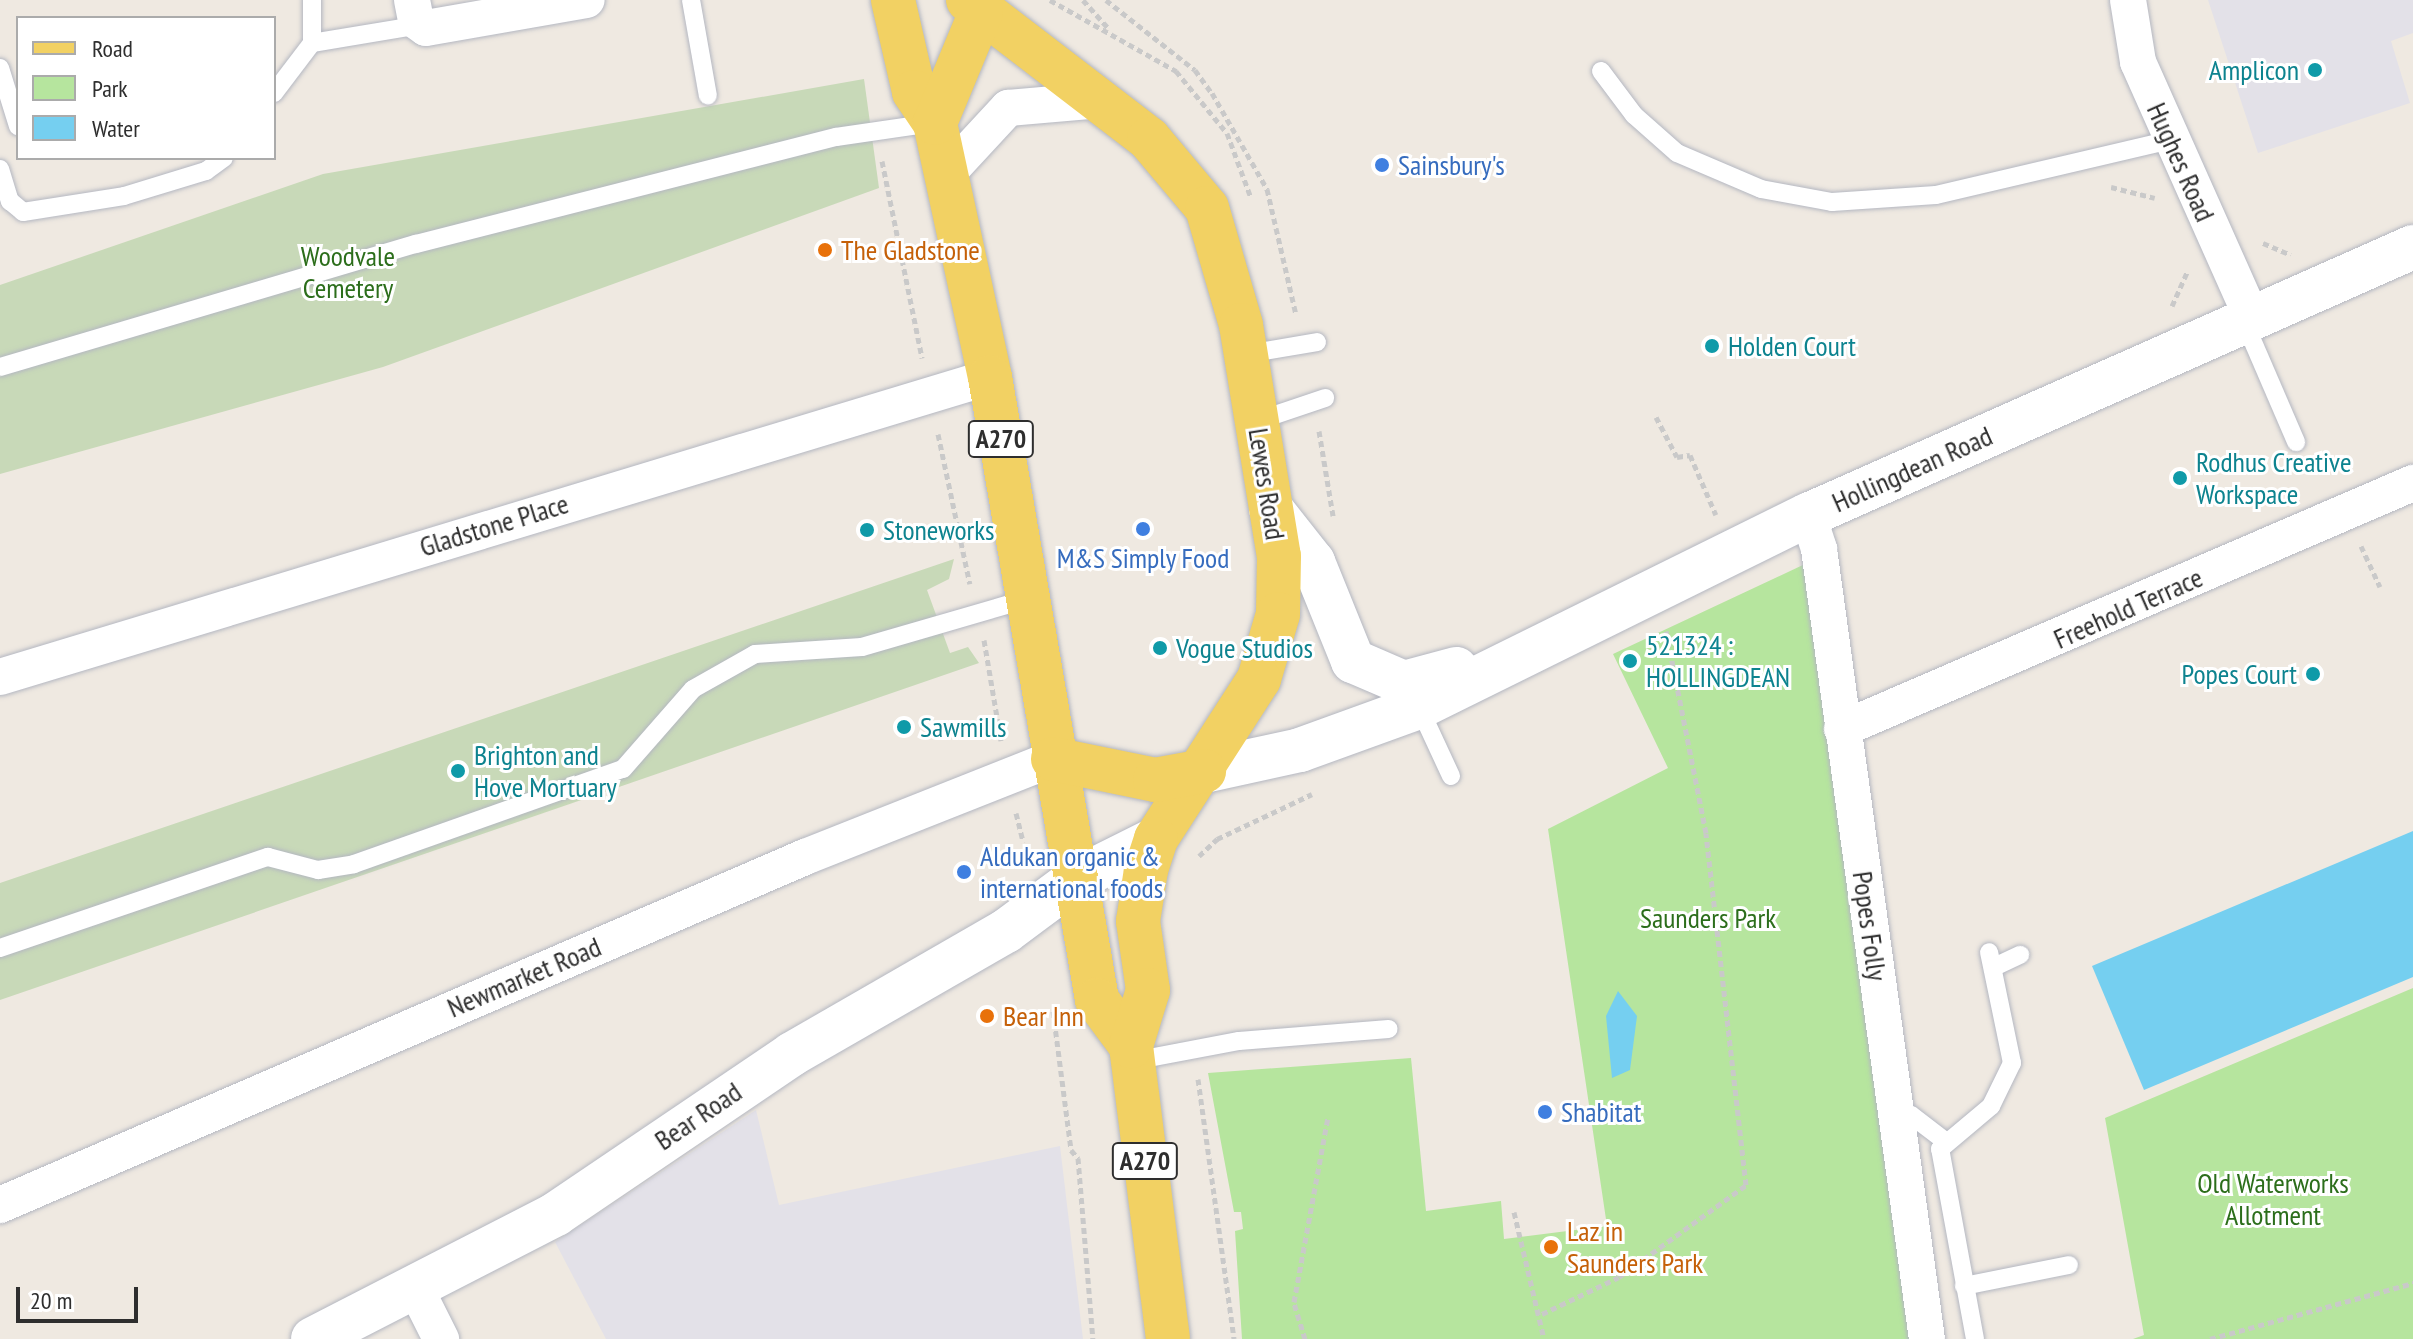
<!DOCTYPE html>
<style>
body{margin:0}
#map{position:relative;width:2413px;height:1339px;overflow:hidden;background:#efe9e1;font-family:"PT Sans Narrow",sans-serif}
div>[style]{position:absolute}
.industrial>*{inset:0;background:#e3e1e8}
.green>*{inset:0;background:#b6e59e}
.cemetery>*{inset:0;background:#c8d9b8}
.water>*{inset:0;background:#75cff0}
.path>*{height:5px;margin-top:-2.5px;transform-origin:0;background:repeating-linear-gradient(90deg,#c9c9c9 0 6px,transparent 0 10px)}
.roads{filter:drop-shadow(0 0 2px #b4b7c1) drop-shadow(0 0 2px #b4b7c1)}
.service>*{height:18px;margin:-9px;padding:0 9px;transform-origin:9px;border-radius:9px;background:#fff}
.minor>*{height:36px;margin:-18px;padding:0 18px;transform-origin:18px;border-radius:18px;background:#fff}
.tertiary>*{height:44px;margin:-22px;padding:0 22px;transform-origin:22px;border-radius:22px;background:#fff}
.primary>*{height:44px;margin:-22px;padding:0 22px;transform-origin:22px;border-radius:22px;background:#f2d163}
.dots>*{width:22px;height:22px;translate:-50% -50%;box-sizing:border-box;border:4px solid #fff;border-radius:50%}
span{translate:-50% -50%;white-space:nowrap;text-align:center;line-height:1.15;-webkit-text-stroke:6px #fff;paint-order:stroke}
.shield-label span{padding:2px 6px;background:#fff;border:2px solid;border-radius:6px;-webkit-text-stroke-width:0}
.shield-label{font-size:26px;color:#2e2e2e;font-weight:700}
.culture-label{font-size:28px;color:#0d838f}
.right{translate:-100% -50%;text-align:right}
.left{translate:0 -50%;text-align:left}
.street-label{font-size:28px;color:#2e2e2e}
.shop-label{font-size:28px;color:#366cbe}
.food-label{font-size:28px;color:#c56008}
.park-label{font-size:28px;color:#2c6e1b}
.legend{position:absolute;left:16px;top:16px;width:260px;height:144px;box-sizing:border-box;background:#fff;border:2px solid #ababab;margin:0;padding:10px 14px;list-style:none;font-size:24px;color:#2e2e2e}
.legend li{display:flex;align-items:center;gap:16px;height:40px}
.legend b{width:40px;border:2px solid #ababab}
.scale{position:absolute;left:16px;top:1287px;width:122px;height:36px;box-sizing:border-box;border:4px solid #2e2e2e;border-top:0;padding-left:10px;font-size:24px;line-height:28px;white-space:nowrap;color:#2e2e2e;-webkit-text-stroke:6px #fff;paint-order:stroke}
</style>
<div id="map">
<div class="industrial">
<div style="clip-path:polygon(2208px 0,2413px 0,2413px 33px,2391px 41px,2410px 103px,2258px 153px)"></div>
<div style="clip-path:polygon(756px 1110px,779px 1205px,1060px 1146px,1083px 1339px,606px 1339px,555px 1242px)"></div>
</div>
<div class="green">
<div style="clip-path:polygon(1805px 564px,1911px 1339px,1242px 1339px,1235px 1231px,1243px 1229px,1241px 1212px,1234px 1212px,1208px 1073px,1411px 1058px,1426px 1211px,1501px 1201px,1504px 1239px,1607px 1226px,1548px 829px,1668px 768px,1613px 654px)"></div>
<div style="clip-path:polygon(2413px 988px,2413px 1339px,2133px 1339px,2144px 1335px,2105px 1118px)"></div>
</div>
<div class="cemetery">
<div style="clip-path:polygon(864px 79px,879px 188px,383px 367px,0 474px,0 285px,323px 174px)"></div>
<div style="clip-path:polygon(954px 559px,949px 579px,927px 590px,950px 653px,968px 647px,979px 663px,0 1000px,0 883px)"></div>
</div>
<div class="water">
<div style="clip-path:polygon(2413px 831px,2413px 977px,2144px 1090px,2092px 966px)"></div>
<div style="clip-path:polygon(1618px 991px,1637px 1016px,1630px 1070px,1612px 1078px,1606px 1016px)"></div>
</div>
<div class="path">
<div style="left:1050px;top:0;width:145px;rotate:29.4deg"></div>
<div style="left:1176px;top:71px;width:80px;rotate:50.6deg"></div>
<div style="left:1227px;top:133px;width:69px;rotate:69.7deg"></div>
<div style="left:1083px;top:0;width:39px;rotate:48deg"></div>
<div style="left:1106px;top:0;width:113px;rotate:38.2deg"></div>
<div style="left:1195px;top:70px;width:29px;rotate:54deg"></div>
<div style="left:1212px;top:93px;width:111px;rotate:60.2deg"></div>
<div style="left:1267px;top:189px;width:129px;rotate:77deg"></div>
<div style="left:882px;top:161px;width:201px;rotate:78.5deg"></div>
<div style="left:2111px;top:187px;width:45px;rotate:14deg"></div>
<div style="left:2263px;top:243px;width:30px;rotate:23deg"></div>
<div style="left:2172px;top:306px;width:37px;rotate:-66deg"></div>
<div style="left:1656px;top:417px;width:45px;rotate:62.3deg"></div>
<div style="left:1677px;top:457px;width:13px;rotate:-9deg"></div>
<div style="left:1690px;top:455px;width:65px;rotate:66.6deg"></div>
<div style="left:1319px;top:431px;width:86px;rotate:80.6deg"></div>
<div style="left:938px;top:434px;width:153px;rotate:78deg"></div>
<div style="left:2361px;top:546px;width:45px;rotate:65.1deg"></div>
<div style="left:984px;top:640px;width:102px;rotate:80.4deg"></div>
<div style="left:1016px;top:813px;width:30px;rotate:76deg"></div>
<div style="left:1199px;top:856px;width:25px;rotate:-43deg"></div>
<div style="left:1217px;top:839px;width:105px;rotate:-25.3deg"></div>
<div style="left:1053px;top:1011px;width:140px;rotate:82.6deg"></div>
<div style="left:1071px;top:1150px;width:11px;rotate:49deg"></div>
<div style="left:1078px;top:1158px;width:182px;rotate:85.3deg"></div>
<div style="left:1198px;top:1079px;width:262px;rotate:82.1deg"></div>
<div style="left:1514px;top:1212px;width:130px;rotate:76.7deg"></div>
<div style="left:1542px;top:1314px;width:85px;rotate:-25.7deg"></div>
<div style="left:1619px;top:1277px;width:157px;rotate:-35.9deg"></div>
<div style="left:1746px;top:1185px;width:354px;rotate:-96.5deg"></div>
<div style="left:1706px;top:833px;width:206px;rotate:-101.2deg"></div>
<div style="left:1305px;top:1339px;width:39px;rotate:-107deg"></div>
<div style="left:1294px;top:1302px;width:188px;rotate:-79.6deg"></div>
<div style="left:2210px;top:1339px;width:211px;rotate:-15.4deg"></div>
</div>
<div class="roads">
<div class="service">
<div style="left:691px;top:0;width:97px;rotate:80deg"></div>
<div style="left:312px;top:43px;width:109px;rotate:-9.5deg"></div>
<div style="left:0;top:68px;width:61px;rotate:72.8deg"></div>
<div style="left:1601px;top:71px;width:55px;rotate:53.1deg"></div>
<div style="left:1634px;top:115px;width:57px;rotate:41.5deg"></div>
<div style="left:1677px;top:153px;width:91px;rotate:23.2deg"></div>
<div style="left:1761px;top:189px;width:72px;rotate:10.4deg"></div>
<div style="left:1832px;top:202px;width:104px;rotate:-3.9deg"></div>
<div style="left:1936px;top:195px;width:241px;rotate:-13.2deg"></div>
<div style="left:274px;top:93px;width:63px;rotate:-52.8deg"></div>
<div style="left:312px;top:43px;width:43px;rotate:-90deg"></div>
<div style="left:0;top:169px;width:34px;rotate:73deg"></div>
<div style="left:10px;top:201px;width:17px;rotate:40deg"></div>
<div style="left:23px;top:212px;width:102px;rotate:-9deg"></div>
<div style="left:124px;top:196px;width:86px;rotate:-17deg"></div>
<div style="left:206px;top:171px;width:22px;rotate:-36deg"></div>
<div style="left:2244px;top:321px;width:132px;rotate:66.7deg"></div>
<div style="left:1247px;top:354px;width:71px;rotate:-9.7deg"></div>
<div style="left:0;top:367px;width:434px;rotate:-16.5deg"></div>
<div style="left:416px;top:244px;width:433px;rotate:-14.3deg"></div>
<div style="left:836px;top:137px;width:97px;rotate:-8.3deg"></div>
<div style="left:1257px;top:421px;width:72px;rotate:-18.7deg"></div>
<div style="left:1419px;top:707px;width:76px;rotate:65.1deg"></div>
<div style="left:0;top:948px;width:283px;rotate:-18.8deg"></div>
<div style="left:268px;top:857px;width:52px;rotate:14.6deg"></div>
<div style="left:318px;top:870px;width:36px;rotate:-9deg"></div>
<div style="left:354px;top:864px;width:285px;rotate:-19.5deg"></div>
<div style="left:623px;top:769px;width:106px;rotate:-48.8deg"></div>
<div style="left:693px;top:689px;width:71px;rotate:-29.4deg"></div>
<div style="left:755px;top:654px;width:107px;rotate:-3.7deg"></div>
<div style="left:862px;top:647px;width:172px;rotate:-16.2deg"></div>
<div style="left:1994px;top:967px;width:29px;rotate:-25deg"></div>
<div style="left:1133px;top:1061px;width:108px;rotate:-10.7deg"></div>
<div style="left:1239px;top:1041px;width:150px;rotate:-4.6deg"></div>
<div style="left:1897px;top:1117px;width:14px;rotate:-8deg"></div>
<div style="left:1911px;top:1115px;width:43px;rotate:37.4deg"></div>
<div style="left:1964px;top:1286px;width:107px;rotate:-11.3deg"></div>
<div style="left:1975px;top:1339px;width:193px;rotate:-100.4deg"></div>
<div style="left:1940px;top:1149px;width:67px;rotate:-40.1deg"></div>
<div style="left:1991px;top:1106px;width:48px;rotate:-64deg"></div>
<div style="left:2012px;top:1063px;width:113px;rotate:-101.7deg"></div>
</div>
<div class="minor">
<div style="left:412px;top:0;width:21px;rotate:79deg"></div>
<div style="left:416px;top:21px;width:12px;rotate:35deg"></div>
<div style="left:426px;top:28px;width:163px;rotate:-9.9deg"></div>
<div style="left:2128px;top:0;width:63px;rotate:80.8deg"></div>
<div style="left:2138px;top:62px;width:280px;rotate:66deg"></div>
<div style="left:945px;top:176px;width:93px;rotate:-47.2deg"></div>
<div style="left:1008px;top:108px;width:93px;rotate:-4.9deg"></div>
<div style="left:1808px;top:515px;width:36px;rotate:72deg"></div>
<div style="left:1819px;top:549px;width:797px;rotate:82.22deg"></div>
<div style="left:0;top:677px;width:1034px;rotate:-16.86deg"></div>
<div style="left:1842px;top:729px;width:622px;rotate:-23.31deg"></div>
<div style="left:0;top:1205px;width:877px;rotate:-23.38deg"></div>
<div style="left:805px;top:857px;width:267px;rotate:-21.6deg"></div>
<div style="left:417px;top:1291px;width:54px;rotate:63.4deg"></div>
</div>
<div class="tertiary">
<div style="left:1271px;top:509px;width:68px;rotate:51.6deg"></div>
<div style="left:1313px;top:562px;width:107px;rotate:68deg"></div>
<div style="left:1353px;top:661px;width:56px;rotate:23.3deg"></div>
<div style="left:1404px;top:683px;width:54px;rotate:-15.1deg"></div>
<div style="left:1204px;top:771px;width:98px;rotate:-12.3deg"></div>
<div style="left:1300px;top:750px;width:127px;rotate:-19.9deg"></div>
<div style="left:1419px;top:707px;width:434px;rotate:-26.3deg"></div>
<div style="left:1808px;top:515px;width:662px;rotate:-23.89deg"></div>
<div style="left:313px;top:1339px;width:273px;rotate:-27.2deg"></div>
<div style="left:556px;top:1214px;width:285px;rotate:-34.1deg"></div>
<div style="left:792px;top:1054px;width:247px;rotate:-29.9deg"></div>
<div style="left:1006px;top:931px;width:87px;rotate:-36.6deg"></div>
<div style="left:1076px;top:879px;width:89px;rotate:-26.6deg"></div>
</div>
<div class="primary">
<div style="left:893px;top:0;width:94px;rotate:77.1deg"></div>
<div style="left:914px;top:92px;width:37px;rotate:56deg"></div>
<div style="left:935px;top:123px;width:260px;rotate:77.8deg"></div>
<div style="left:990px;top:377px;width:632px;rotate:80.25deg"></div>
<div style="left:1097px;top:1000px;width:57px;rotate:53.5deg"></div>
<div style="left:1131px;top:1046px;width:295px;rotate:82.8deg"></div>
<div style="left:968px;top:0;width:228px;rotate:37.5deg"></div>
<div style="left:1149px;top:139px;width:90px;rotate:50deg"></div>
<div style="left:1207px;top:208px;width:122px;rotate:73.8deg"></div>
<div style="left:1241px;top:325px;width:234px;rotate:80.7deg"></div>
<div style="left:1279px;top:556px;width:58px;rotate:91deg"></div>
<div style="left:1278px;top:614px;width:68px;rotate:106.3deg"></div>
<div style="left:1259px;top:679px;width:190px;rotate:122.8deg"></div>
<div style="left:1156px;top:839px;width:33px;rotate:108deg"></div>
<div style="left:1146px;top:870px;width:52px;rotate:98.9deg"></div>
<div style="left:1138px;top:921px;width:70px;rotate:81.8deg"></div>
<div style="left:1148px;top:990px;width:59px;rotate:106.9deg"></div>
<div style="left:935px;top:123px;width:120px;rotate:-67.5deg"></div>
<div style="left:1053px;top:759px;width:104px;rotate:11.6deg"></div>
<div style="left:1155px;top:780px;width:50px;rotate:-10.4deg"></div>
</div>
</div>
<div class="dots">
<div style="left:2315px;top:70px;background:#0f9aa8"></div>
<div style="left:1382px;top:165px;background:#3f7fe0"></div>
<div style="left:825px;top:250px;background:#e8710a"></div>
<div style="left:1712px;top:346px;background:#0f9aa8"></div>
<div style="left:2180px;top:478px;background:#0f9aa8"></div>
<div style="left:1143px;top:529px;background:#3f7fe0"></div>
<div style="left:867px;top:530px;background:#0f9aa8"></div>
<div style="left:1160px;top:648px;background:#0f9aa8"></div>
<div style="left:1630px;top:661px;background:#0f9aa8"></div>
<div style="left:2313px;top:674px;background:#0f9aa8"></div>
<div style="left:904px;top:727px;background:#0f9aa8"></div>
<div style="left:458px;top:771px;background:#0f9aa8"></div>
<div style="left:964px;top:872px;background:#3f7fe0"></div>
<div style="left:987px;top:1016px;background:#e8710a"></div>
<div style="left:1545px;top:1112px;background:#3f7fe0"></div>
<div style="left:1551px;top:1247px;background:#e8710a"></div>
</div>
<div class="shield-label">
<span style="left:1001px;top:439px">A270</span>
<span style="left:1145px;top:1161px">A270</span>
</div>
<div class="culture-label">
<span class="right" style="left:2299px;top:70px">Amplicon</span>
<span class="left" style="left:1728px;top:346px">Holden Court</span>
<span class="left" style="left:2196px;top:478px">Rodhus Creative<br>Workspace</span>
<span class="left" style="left:883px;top:530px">Stoneworks</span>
<span class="left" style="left:1646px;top:661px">521324 :<br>HOLLINGDEAN</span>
<span class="left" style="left:1176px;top:648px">Vogue Studios</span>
<span class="right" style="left:2297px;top:674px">Popes Court</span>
<span class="left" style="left:920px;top:727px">Sawmills</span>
<span class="left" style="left:474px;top:771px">Brighton and<br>Hove Mortuary</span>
</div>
<div class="street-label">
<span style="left:2181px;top:162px;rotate:66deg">Hughes Road</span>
<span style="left:1912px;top:469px;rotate:-24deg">Hollingdean Road</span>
<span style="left:1267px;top:484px;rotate:81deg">Lewes Road</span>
<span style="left:494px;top:525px;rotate:-17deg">Gladstone Place</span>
<span style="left:2128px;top:608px;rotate:-24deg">Freehold Terrace</span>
<span style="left:1870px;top:926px;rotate:82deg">Popes Folly</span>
<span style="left:524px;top:977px;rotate:-23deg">Newmarket Road</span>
<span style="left:698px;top:1116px;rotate:-34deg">Bear Road</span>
</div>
<div class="shop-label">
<span class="left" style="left:1398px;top:165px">Sainsbury's</span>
<span style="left:1143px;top:558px">M&amp;S Simply Food</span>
<span class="left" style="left:980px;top:872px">Aldukan organic &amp;<br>international foods</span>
<span class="left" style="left:1561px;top:1112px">Shabitat</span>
</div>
<div class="food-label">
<span class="left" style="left:841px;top:250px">The Gladstone</span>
<span class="left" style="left:1003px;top:1016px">Bear Inn</span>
<span class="left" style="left:1567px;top:1247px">Laz in<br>Saunders Park</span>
</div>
<div class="park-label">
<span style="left:348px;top:272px">Woodvale<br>Cemetery</span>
<span style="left:1708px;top:918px">Saunders Park</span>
<span style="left:2273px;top:1199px">Old Waterworks<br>Allotment</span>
</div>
<ul class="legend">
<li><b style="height:10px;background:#f2d163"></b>Road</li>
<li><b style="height:22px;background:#b6e59e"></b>Park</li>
<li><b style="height:22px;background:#75cff0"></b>Water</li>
</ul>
<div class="scale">20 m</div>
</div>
